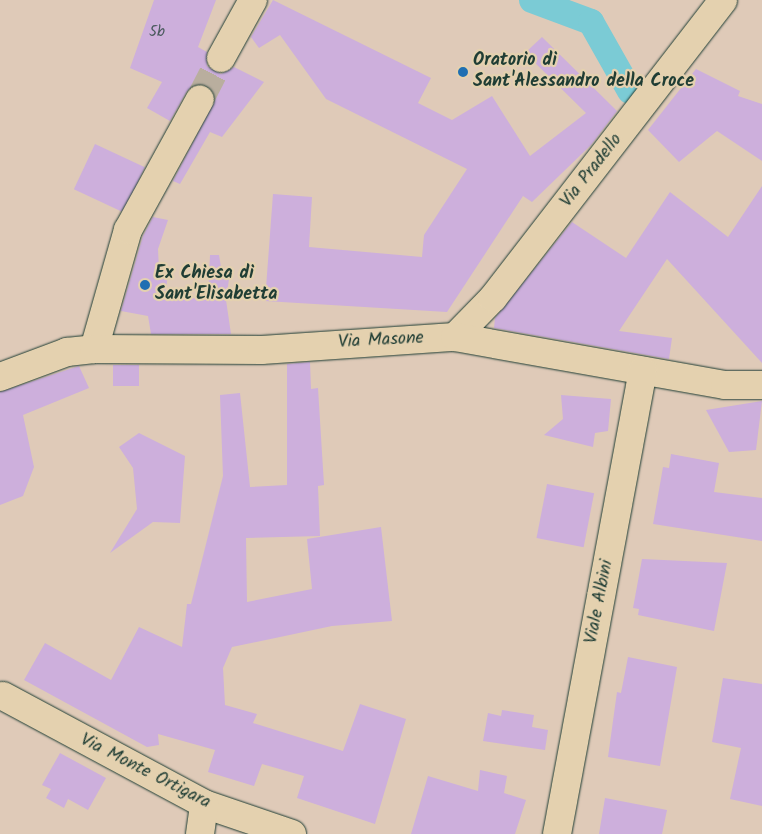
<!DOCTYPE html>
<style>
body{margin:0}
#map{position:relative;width:762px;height:834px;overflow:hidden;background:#dfcab8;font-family:Kalam,sans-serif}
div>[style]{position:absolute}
.canal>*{height:26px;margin:-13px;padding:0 13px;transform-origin:13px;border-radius:13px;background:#7bcbd5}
.building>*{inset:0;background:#cdafdc;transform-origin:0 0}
.street-tunnel>*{height:28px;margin-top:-14px;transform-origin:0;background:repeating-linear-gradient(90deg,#b9ae9e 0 28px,transparent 0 42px)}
.roads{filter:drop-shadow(0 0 1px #1f3d34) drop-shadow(0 0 1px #1f3d34)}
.street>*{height:28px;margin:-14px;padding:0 14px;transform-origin:14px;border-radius:14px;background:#e4d1af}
.dots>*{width:14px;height:14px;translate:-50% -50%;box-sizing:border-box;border:2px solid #e4d1af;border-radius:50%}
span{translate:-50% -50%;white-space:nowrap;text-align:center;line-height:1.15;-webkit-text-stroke:4.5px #e4d1af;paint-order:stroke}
.number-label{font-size:15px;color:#4a5a5e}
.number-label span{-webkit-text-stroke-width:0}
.poi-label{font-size:18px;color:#1f3d34;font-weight:700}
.left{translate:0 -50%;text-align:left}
.street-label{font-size:18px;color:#1f3d34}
</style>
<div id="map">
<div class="canal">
<div style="left:532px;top:0;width:63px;rotate:20.4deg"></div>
<div style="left:591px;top:22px;width:79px;rotate:60.5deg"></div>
</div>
<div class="building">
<div style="clip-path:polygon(154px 0,216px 0,198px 47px,207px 52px,207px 66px,221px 74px,234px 67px,264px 82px,222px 137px,210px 132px,180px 184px,173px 181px,216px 98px,208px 86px,199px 83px,187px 91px,170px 121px,147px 108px,162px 82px,130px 68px)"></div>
<div style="clip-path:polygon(273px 0,431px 78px,418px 103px,452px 120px,492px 96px,530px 156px,586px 113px,525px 53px,542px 37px,617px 111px,591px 145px,532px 202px,523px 196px,447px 312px,265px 301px,273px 194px,312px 197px,309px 247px,422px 257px,424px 235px,467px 169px,326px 99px,280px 35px,259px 48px,251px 37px)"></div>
<div style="clip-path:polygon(696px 69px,740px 91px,738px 96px,762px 104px,762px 161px,717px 131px,679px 162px,648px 130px)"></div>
<div style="left:95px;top:144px;width:55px;height:50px;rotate:25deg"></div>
<div style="clip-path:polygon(762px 186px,762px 363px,667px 259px,619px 331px,672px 338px,669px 359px,494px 328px,495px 318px,572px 222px,626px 258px,670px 192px,728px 237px)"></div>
<div style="clip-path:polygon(153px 217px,168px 220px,158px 249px,159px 270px,168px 272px,165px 299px,208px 298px,210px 255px,219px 255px,223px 279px,229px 279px,226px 300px,231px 334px,151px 334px,148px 316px,121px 311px,143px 236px)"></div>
<div style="clip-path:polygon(310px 362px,311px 389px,318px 388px,324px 485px,318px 486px,320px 536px,246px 538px,247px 602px,312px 589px,307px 539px,381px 527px,392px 621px,332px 626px,232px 647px,223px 668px,225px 705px,257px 714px,253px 723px,343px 751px,360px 704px,406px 719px,375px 824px,297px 798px,304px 776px,262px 764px,254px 786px,208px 772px,215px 750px,158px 734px,159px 745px,147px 747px,24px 680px,45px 643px,111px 680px,139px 627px,182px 647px,187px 604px,191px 604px,223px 476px,220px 395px,240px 393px,250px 487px,287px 485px,287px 364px)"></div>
<div style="left:113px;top:365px;width:26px;height:21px"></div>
<div style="clip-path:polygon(79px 366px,89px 388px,23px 415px,34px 467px,23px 496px,0 505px,0 392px)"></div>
<div style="clip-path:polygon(561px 395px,611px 399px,608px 431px,595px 433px,593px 447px,544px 435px,563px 419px)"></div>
<div style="clip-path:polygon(762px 401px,756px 450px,729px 452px,706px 410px)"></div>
<div style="clip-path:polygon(139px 433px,185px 456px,180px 523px,153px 522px,110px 553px,137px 509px,133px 468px,119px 447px)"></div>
<div style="clip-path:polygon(671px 454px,719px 463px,714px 492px,762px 498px,762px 541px,653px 524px,663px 467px,669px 468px)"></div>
<div style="left:547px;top:484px;width:48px;height:55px;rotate:11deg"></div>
<div style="clip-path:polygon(642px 559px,727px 563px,714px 631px,638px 615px,639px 609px,633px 608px)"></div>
<div style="clip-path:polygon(628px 657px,677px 667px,660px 766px,608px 757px,617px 692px,621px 693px)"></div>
<div style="clip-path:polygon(723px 678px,762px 684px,762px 806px,730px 799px,741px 748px,712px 742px)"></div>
<div style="clip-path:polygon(502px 710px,534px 715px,532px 727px,548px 730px,545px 750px,483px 741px,488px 713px,501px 716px)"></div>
<div style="clip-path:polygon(60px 753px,106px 778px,88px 810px,68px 799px,64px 808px,46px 798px,51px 789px,42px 785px)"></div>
<div style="clip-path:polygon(480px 770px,507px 776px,504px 793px,526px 800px,515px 834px,411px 834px,428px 776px,478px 791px)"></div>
<div style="clip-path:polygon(605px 798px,667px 810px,662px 834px,599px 834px)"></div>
</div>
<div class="street-tunnel">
<div style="left:200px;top:99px;width:46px;rotate:-62.9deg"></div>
</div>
<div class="roads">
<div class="street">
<div style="left:221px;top:58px;width:66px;rotate:-61.1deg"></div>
<div style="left:455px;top:337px;width:54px;rotate:-45.7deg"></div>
<div style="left:493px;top:298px;width:376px;rotate:-52.3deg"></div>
<div style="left:94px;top:349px;width:124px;rotate:-74.1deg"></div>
<div style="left:128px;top:230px;width:149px;rotate:-61.2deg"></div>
<div style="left:0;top:377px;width:72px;rotate:-20.5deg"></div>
<div style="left:67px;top:352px;width:27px;rotate:-6deg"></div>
<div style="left:94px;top:349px;width:168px;rotate:0.3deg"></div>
<div style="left:262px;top:350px;width:193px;rotate:-3.9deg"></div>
<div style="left:455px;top:337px;width:274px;rotate:10.1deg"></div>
<div style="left:725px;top:385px;width:37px"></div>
<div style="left:3px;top:696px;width:228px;rotate:28.2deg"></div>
<div style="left:204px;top:804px;width:93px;rotate:18.8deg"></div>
<div style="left:200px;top:834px;width:30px;rotate:-82deg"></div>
<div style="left:557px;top:834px;width:471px;rotate:-79.5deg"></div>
</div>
</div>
<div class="dots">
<div style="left:463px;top:72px;background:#1f6fb2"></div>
<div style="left:145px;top:285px;background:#1f6fb2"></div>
</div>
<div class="number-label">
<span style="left:157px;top:33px">5b</span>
</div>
<div class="poi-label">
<span class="left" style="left:473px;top:72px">Oratorio di<br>Sant'Alessandro della Croce</span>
<span class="left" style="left:155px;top:285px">Ex Chiesa di<br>Sant'Elisabetta</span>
</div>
<div class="street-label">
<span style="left:592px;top:171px;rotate:-52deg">Via Pradello</span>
<span style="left:381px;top:341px;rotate:-3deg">Via Masone</span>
<span style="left:600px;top:602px;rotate:-79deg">Viale Albini</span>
<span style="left:145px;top:772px;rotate:27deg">Via Monte Ortigara</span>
</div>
</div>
